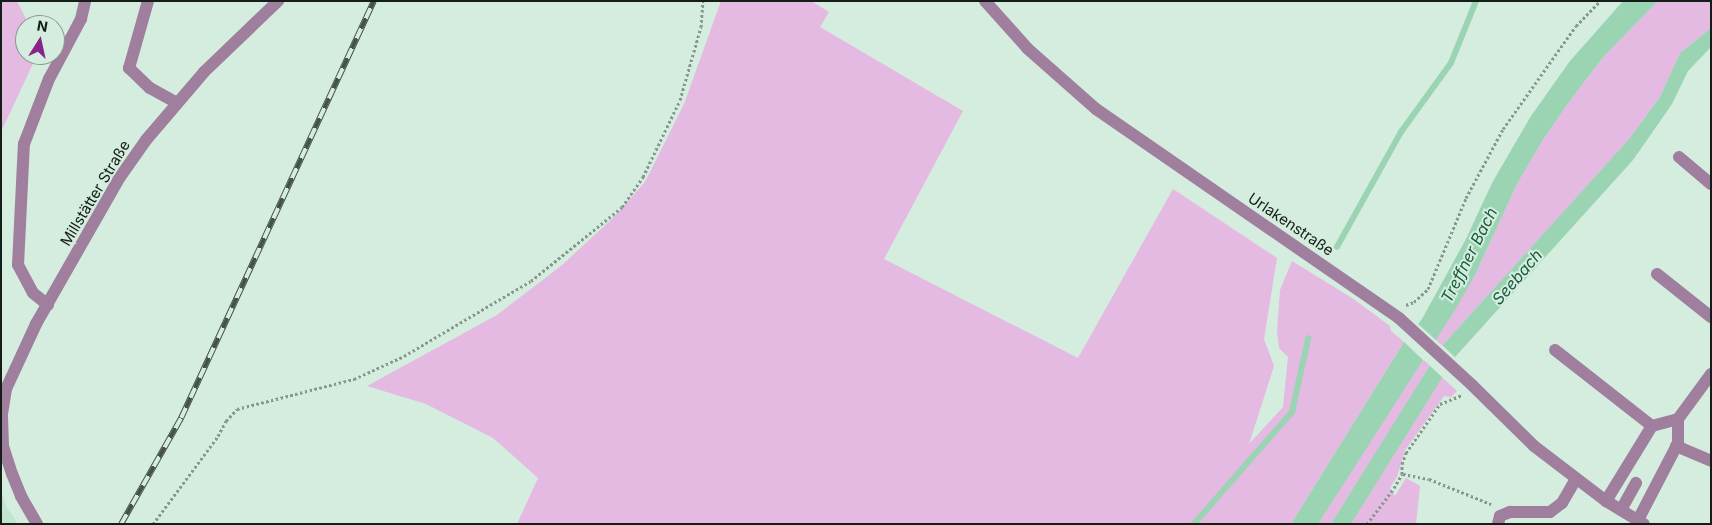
<!DOCTYPE html>
<meta charset="utf-8">
<style>
body{margin:0}
#map{position:relative;width:1712px;height:525px;overflow:hidden;background:#d4edde;font-family:Inter,sans-serif}
div>[style]{position:absolute}
.built>*{inset:0;background:#c3e4d0}
.green>*{inset:0;background:#e4b9e2}
.water>*{inset:0;background:#9ad4b2}
.pier>*{inset:0;background:#d4edde}
.stream>*{height:5.5px;margin:-2.75px;padding:0 2.75px;transform-origin:2.75px;border-radius:2.75px;background:#9ad4b2}
.path>*{height:3px;margin-top:-1.5px;transform-origin:0;background:repeating-linear-gradient(90deg,#86988e 0 2.5px,transparent 0 5px)}
.minor>*{height:12px;margin:-6px;padding:0 6px;transform-origin:6px;border-radius:6px;background:#9f7e9e}
.rail>*{height:5.5px;margin-top:-2.75px;transform-origin:0;background:repeating-linear-gradient(90deg,#d4edde 0 11px,#45524a 0 22px);box-sizing:border-box;border-block:1px solid #45524a}
span{translate:-50% -50%;white-space:nowrap;text-align:center;line-height:1.15;-webkit-text-stroke:4px #d4edde;paint-order:stroke}
.street-label{font-size:15px;color:#141d18}
.water-label{font-size:16px;color:#185b3b;font-style:italic}
.frame{position:absolute;inset:0;border:2px solid #141d18;pointer-events:none}
.north{position:absolute;left:15px;top:15px;width:50px;height:50px;box-sizing:border-box;background:#d4edde;border:1px solid #879a8f;border-radius:50%;rotate:10deg;font-size:14px;font-weight:700;line-height:20px;text-align:center;color:#141d18}
.north::after{content:'';display:block;margin:auto;width:18px;height:22px;background:#89238a;clip-path:polygon(50% 0,100% 100%,50% 72%,0 100%)}
</style>
<div id="map">
<div class="built">
<div style="clip-path:polygon(1px 491px,6px 506px,18px 524px,1px 524px)"></div>
</div>
<div class="green">
<div style="clip-path:polygon(1px 1px,17px 1px,29px 25px,25px 25px,25px 55px,37px 55px,1px 132px)"></div>
<div style="clip-path:polygon(721px 1px,811px 1px,829px 12px,820px 27px,963px 111px,884px 259px,1078px 358px,1173px 189px,1277px 258px,1264px 339px,1274px 366px,1249px 444px,1283px 407px,1288px 357px,1279px 348px,1277px 331px,1280px 290px,1292px 261px,1352px 298px,1390px 326px,1391px 331px,1404px 342px,1291px 524px,517px 524px,538px 478px,493px 438px,426px 404px,367px 386px,497px 315px,561px 266px,612px 219px,645px 182px,684px 104px)"></div>
<div style="clip-path:polygon(1658px 1px,1711px 1px,1711px 28px,1680px 53px,1660px 97px,1629px 139px,1442px 346px,1435px 339px,1475px 275px,1517px 184px,1544px 138px,1569px 102px,1605px 55px)"></div>
<div style="clip-path:polygon(1422px 359px,1430px 365px,1394px 425px,1331px 524px,1318px 524px)"></div>
<div style="clip-path:polygon(1442px 377px,1457px 391px,1451px 397px,1444px 396px,1405px 450px,1397px 477px,1390px 488px,1395px 496px,1406px 478px,1420px 486px,1416px 524px,1351px 524px)"></div>
</div>
<div class="water">
<div style="clip-path:polygon(1623px 1px,1658px 1px,1605px 55px,1569px 102px,1544px 138px,1517px 184px,1475px 275px,1455px 310px,1318px 524px,1291px 524px,1404px 342px,1422px 319px,1466px 239px,1492px 183px,1531px 116px,1570px 61px)"></div>
<div style="clip-path:polygon(1711px 28px,1711px 47px,1688px 71px,1672px 104px,1633px 160px,1455px 357px,1351px 524px,1331px 524px,1442px 346px,1629px 139px,1660px 97px,1680px 53px)"></div>
</div>
<div class="pier">
<div style="clip-path:polygon(1416px 322px,1437px 341px,1424px 361px,1402px 340px)"></div>
<div style="clip-path:polygon(1441px 344px,1457px 359px,1444px 379px,1428px 364px)"></div>
</div>
<div class="stream">
<div style="left:1337px;top:247px;width:132px;rotate:-60.9deg"></div>
<div style="left:1401px;top:132px;width:85px;rotate:-54.1deg"></div>
<div style="left:1451px;top:63px;width:67px;rotate:-68deg"></div>
<div style="left:1194px;top:524px;width:149px;rotate:-48.8deg"></div>
<div style="left:1292px;top:412px;width:75px;rotate:-77.6deg"></div>
</div>
<div class="path">
<div style="left:1406px;top:305px;width:9px;rotate:-21deg"></div>
<div style="left:1414px;top:302px;width:19px;rotate:-43deg"></div>
<div style="left:1428px;top:289px;width:99px;rotate:-67.3deg"></div>
<div style="left:1466px;top:198px;width:78px;rotate:-61.8deg"></div>
<div style="left:1503px;top:129px;width:126px;rotate:-54.7deg"></div>
<div style="left:1576px;top:26px;width:35px;rotate:-46deg"></div>
<div style="left:1403px;top:474px;width:26px;rotate:11deg"></div>
<div style="left:1429px;top:479px;width:67px;rotate:22deg"></div>
<div style="left:153px;top:524px;width:109px;rotate:-53.5deg"></div>
<div style="left:218px;top:436px;width:17px;rotate:-62deg"></div>
<div style="left:226px;top:421px;width:16px;rotate:-47deg"></div>
<div style="left:237px;top:409px;width:121px;rotate:-14.4deg"></div>
<div style="left:354px;top:379px;width:55px;rotate:-24.7deg"></div>
<div style="left:404px;top:356px;width:147px;rotate:-30.6deg"></div>
<div style="left:531px;top:281px;width:117px;rotate:-39.1deg"></div>
<div style="left:622px;top:207px;width:37px;rotate:-55deg"></div>
<div style="left:643px;top:177px;width:85px;rotate:-64.3deg"></div>
<div style="left:680px;top:100px;width:76px;rotate:-74deg"></div>
<div style="left:701px;top:27px;width:26px;rotate:-86deg"></div>
<div style="left:1367px;top:524px;width:45px;rotate:-53.1deg"></div>
<div style="left:1394px;top:488px;width:16px;rotate:-60deg"></div>
<div style="left:1402px;top:474px;width:10px;rotate:-90deg"></div>
<div style="left:1402px;top:464px;width:12px;rotate:-70deg"></div>
<div style="left:1406px;top:453px;width:60px;rotate:-55.2deg"></div>
<div style="left:1440px;top:404px;width:24px;rotate:-22deg"></div>
</div>
<div class="minor">
<div style="left:148px;top:1px;width:70px;rotate:105.8deg"></div>
<div style="left:129px;top:68px;width:29px;rotate:44deg"></div>
<div style="left:150px;top:88px;width:31px;rotate:29deg"></div>
<div style="left:985px;top:1px;width:64px;rotate:48.1deg"></div>
<div style="left:1028px;top:49px;width:91px;rotate:41.4deg"></div>
<div style="left:1096px;top:109px;width:369px;rotate:34.6deg"></div>
<div style="left:1400px;top:319px;width:99px;rotate:42.5deg"></div>
<div style="left:1473px;top:386px;width:86px;rotate:44.5deg"></div>
<div style="left:1534px;top:446px;width:91px;rotate:37.4deg"></div>
<div style="left:1606px;top:501px;width:44px;rotate:31.2deg"></div>
<div style="left:1679px;top:157px;width:42px;rotate:40.2deg"></div>
<div style="left:1657px;top:274px;width:69px;rotate:38.5deg"></div>
<div style="left:48px;top:305px;width:19px;rotate:-141deg"></div>
<div style="left:33px;top:293px;width:32px;rotate:-118deg"></div>
<div style="left:18px;top:265px;width:121px;rotate:-87.2deg"></div>
<div style="left:24px;top:144px;width:70px;rotate:-69deg"></div>
<div style="left:49px;top:79px;width:68px;rotate:-61.9deg"></div>
<div style="left:81px;top:19px;width:18px;rotate:-77deg"></div>
<div style="left:1555px;top:350px;width:123px;rotate:38.1deg"></div>
<div style="left:1676px;top:446px;width:38px;rotate:23deg"></div>
<div style="left:1606px;top:501px;width:88px;rotate:-58.5deg"></div>
<div style="left:1652px;top:426px;width:27px;rotate:-15deg"></div>
<div style="left:1621px;top:510px;width:31px;rotate:-61deg"></div>
<div style="left:1638px;top:520px;width:87px;rotate:-62.5deg"></div>
<div style="left:1678px;top:443px;width:24px;rotate:-90deg"></div>
<div style="left:1678px;top:419px;width:56px;rotate:-53.7deg"></div>
<div style="left:37px;top:524px;width:32px;rotate:-120deg"></div>
<div style="left:21px;top:496px;width:24px;rotate:-112deg"></div>
<div style="left:12px;top:474px;width:29px;rotate:-108deg"></div>
<div style="left:3px;top:446px;width:32px;rotate:-92deg"></div>
<div style="left:2px;top:414px;width:25px;rotate:-81deg"></div>
<div style="left:6px;top:389px;width:72px;rotate:-65.2deg"></div>
<div style="left:36px;top:324px;width:169px;rotate:-60.3deg"></div>
<div style="left:120px;top:177px;width:45px;rotate:-54.9deg"></div>
<div style="left:146px;top:140px;width:89px;rotate:-49.5deg"></div>
<div style="left:204px;top:72px;width:103px;rotate:-43.8deg"></div>
<div style="left:1498px;top:524px;width:8px;rotate:-76deg"></div>
<div style="left:1500px;top:516px;width:11px;rotate:-22deg"></div>
<div style="left:1510px;top:512px;width:40px"></div>
<div style="left:1550px;top:512px;width:15px;rotate:-37deg"></div>
<div style="left:1562px;top:503px;width:28px;rotate:-60deg"></div>
</div>
<div class="rail">
<div style="left:121px;top:524px;width:122px;rotate:-60.5deg"></div>
<div style="left:181px;top:418px;width:459px;rotate:-65.2deg"></div>
</div>
<div class="street-label">
<span style="left:95px;top:193px;rotate:-59deg">Millstätter Straße</span>
<span style="left:1291px;top:224px;rotate:34deg">Urlakenstraße</span>
</div>
<div class="water-label">
<span style="left:1469px;top:255px;rotate:-63deg">Treffner Bach</span>
<span style="left:1517px;top:277px;rotate:-49deg">Seebach</span>
</div>
<div class="frame"></div>
<div class="north">N</div>
</div>
